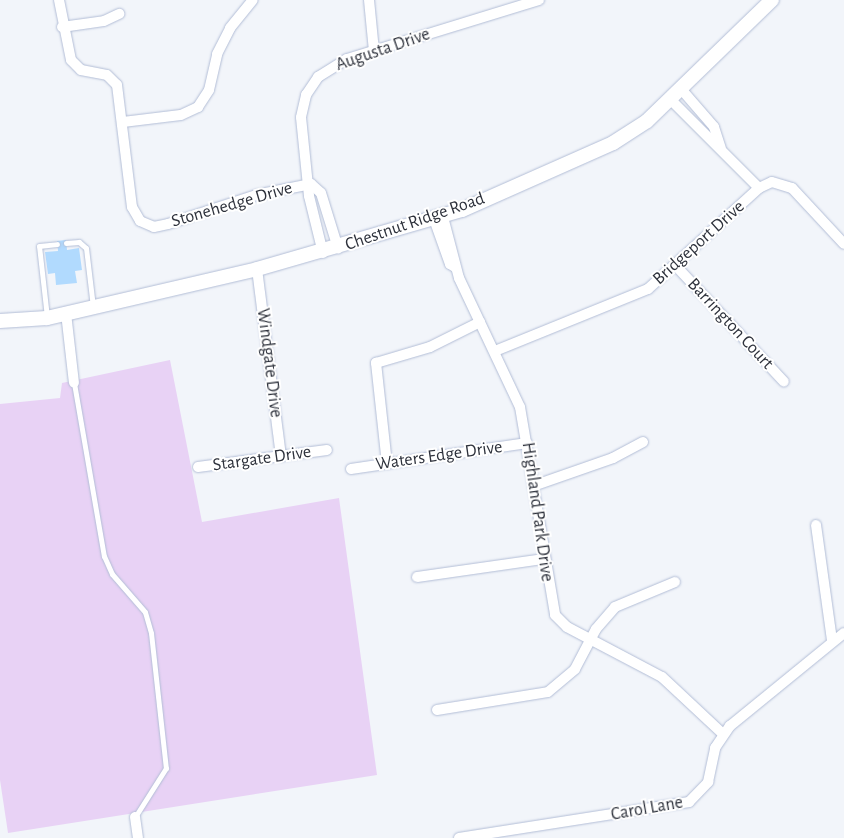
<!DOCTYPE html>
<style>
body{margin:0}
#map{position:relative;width:844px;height:838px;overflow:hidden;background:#f2f5fa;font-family:"Alegreya Sans",sans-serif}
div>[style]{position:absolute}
.green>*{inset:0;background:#e8d2f5}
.building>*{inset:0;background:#b1dafe}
.roads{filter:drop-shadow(0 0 1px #b2bdd6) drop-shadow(0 0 1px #b2bdd6)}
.service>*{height:5px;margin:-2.5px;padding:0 2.5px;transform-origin:2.5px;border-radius:2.5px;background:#fff}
.minor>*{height:10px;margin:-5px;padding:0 5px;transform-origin:5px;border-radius:5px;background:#fff}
.tertiary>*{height:14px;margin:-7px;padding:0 7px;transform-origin:7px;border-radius:7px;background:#fff}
span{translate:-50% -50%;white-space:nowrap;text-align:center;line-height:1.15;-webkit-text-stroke:4px #fff;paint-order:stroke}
.street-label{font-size:18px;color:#2d313b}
</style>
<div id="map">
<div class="green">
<div style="clip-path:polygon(170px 360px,202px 522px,339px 498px,377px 775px,8px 833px,0 780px,0 404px,60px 398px,62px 383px)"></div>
</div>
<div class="building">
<div style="clip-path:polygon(66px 240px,67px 250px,79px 248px,82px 270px,75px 271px,77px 283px,56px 285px,55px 273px,48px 274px,45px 252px,58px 251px,57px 241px)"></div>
</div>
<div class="roads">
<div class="service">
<div style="left:66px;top:243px;width:13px;rotate:-4deg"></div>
<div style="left:79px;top:242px;width:9px;rotate:41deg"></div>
<div style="left:86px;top:248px;width:59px;rotate:83.2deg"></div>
<div style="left:47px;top:317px;width:71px;rotate:-96.4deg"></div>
<div style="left:39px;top:246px;width:18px;rotate:-6deg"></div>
<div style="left:74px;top:383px;width:176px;rotate:80.2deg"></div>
<div style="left:104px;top:556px;width:20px;rotate:66deg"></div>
<div style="left:112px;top:574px;width:50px;rotate:49deg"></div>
<div style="left:145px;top:612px;width:22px;rotate:74deg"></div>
<div style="left:151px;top:633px;width:136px;rotate:83.7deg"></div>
<div style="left:166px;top:768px;width:58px;rotate:122.3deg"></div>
</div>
<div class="minor">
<div style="left:59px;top:0;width:61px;rotate:78.7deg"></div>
<div style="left:71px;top:60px;width:14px;rotate:45deg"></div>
<div style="left:81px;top:70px;width:26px;rotate:11deg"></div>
<div style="left:107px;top:75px;width:14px;rotate:45deg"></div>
<div style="left:117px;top:85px;width:123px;rotate:83deg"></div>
<div style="left:132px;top:207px;width:16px;rotate:60deg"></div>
<div style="left:140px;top:221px;width:15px;rotate:23deg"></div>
<div style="left:154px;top:227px;width:14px;rotate:-12deg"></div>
<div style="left:168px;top:224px;width:93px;rotate:-18.2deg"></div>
<div style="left:256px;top:195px;width:56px;rotate:-11.3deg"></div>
<div style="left:369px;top:0;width:51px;rotate:84.4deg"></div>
<div style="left:62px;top:27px;width:42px;rotate:-8.1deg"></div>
<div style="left:104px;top:21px;width:17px;rotate:-25deg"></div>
<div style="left:682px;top:90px;width:49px;rotate:49.1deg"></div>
<div style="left:714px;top:127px;width:22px;rotate:72deg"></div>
<div style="left:672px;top:101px;width:123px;rotate:45deg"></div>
<div style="left:123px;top:122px;width:58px;rotate:-6.9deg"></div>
<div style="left:181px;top:115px;width:19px;rotate:-25deg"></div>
<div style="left:198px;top:107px;width:20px;rotate:-57deg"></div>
<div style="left:209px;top:90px;width:37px;rotate:-77deg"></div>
<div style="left:217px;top:54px;width:29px;rotate:-63deg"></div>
<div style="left:230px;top:28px;width:36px;rotate:-51deg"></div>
<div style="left:311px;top:184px;width:13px;rotate:42deg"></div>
<div style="left:321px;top:193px;width:58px;rotate:72.8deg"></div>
<div style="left:443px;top:217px;width:63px;rotate:75.3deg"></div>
<div style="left:459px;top:278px;width:143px;rotate:64.7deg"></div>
<div style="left:520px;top:407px;width:211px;rotate:80.4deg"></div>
<div style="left:555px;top:615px;width:17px;rotate:45deg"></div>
<div style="left:567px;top:627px;width:107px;rotate:27.8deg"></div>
<div style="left:662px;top:677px;width:83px;rotate:43.1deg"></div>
<div style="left:434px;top:219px;width:48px;rotate:70.4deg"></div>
<div style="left:450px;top:264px;width:6px;rotate:31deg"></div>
<div style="left:323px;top:253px;width:59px;rotate:-103.8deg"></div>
<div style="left:309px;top:196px;width:79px;rotate:-95.8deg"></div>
<div style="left:301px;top:117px;width:23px;rotate:-77deg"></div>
<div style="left:306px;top:95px;width:22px;rotate:-56deg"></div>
<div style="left:318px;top:77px;width:34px;rotate:-32deg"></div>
<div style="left:347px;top:59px;width:201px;rotate:-17.1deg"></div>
<div style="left:676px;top:266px;width:158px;rotate:47deg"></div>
<div style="left:257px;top:269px;width:189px;rotate:82.7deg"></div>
<div style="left:66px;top:313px;width:70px;rotate:83.5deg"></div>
<div style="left:495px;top:351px;width:165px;rotate:-22.1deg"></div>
<div style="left:648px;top:289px;width:150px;rotate:-42.3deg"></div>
<div style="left:759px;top:188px;width:14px;rotate:-25deg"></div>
<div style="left:772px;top:182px;width:21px;rotate:17deg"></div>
<div style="left:792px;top:188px;width:76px;rotate:47.1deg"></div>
<div style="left:387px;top:464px;width:102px;rotate:-96.2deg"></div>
<div style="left:376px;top:363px;width:56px;rotate:-16.5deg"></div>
<div style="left:430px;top:347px;width:56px;rotate:-26.6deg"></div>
<div style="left:198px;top:467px;width:130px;rotate:-7.5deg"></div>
<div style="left:351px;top:469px;width:178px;rotate:-8.4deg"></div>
<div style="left:533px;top:486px;width:85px;rotate:-19.3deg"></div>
<div style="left:613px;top:458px;width:34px;rotate:-28deg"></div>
<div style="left:816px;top:525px;width:117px;rotate:82.1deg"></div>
<div style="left:417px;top:577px;width:127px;rotate:-8.1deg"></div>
<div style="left:437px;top:710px;width:112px;rotate:-9.2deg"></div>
<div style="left:548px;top:692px;width:35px;rotate:-40deg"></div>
<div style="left:575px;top:669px;width:45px;rotate:-62.3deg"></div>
<div style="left:596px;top:629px;width:29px;rotate:-49deg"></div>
<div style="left:615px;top:607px;width:65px;rotate:-22.6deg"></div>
<div style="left:135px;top:817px;width:21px;rotate:82deg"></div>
<div style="left:459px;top:838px;width:233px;rotate:-8.9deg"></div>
<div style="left:689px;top:802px;width:28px;rotate:-46deg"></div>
<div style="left:708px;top:782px;width:35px;rotate:-78deg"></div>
<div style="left:715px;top:748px;width:27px;rotate:-56deg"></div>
<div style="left:730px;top:726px;width:147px;rotate:-39.2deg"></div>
</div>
<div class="tertiary">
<div style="left:0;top:321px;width:47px;rotate:-3.7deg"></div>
<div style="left:47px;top:318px;width:216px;rotate:-13.1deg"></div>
<div style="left:257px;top:269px;width:213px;rotate:-16.1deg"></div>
<div style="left:462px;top:210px;width:165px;rotate:-23.9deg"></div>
<div style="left:613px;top:143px;width:40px;rotate:-32.9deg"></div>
<div style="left:647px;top:121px;width:174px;rotate:-44.1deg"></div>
</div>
</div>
<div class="street-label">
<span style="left:383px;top:50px;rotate:-19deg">Augusta Drive</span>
<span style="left:232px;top:205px;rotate:-16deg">Stonehedge Drive</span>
<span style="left:415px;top:222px;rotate:-19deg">Chestnut Ridge Road</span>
<span style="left:699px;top:243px;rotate:-42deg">Bridgeport Drive</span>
<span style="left:730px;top:324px;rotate:47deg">Barrington Court</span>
<span style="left:269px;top:363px;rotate:83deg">Windgate Drive</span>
<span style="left:439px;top:456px;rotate:-8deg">Waters Edge Drive</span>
<span style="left:262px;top:459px;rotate:-8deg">Stargate Drive</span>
<span style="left:537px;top:512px;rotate:82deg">Highland Park Drive</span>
<span style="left:647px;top:809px;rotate:-10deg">Carol Lane</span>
</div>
</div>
